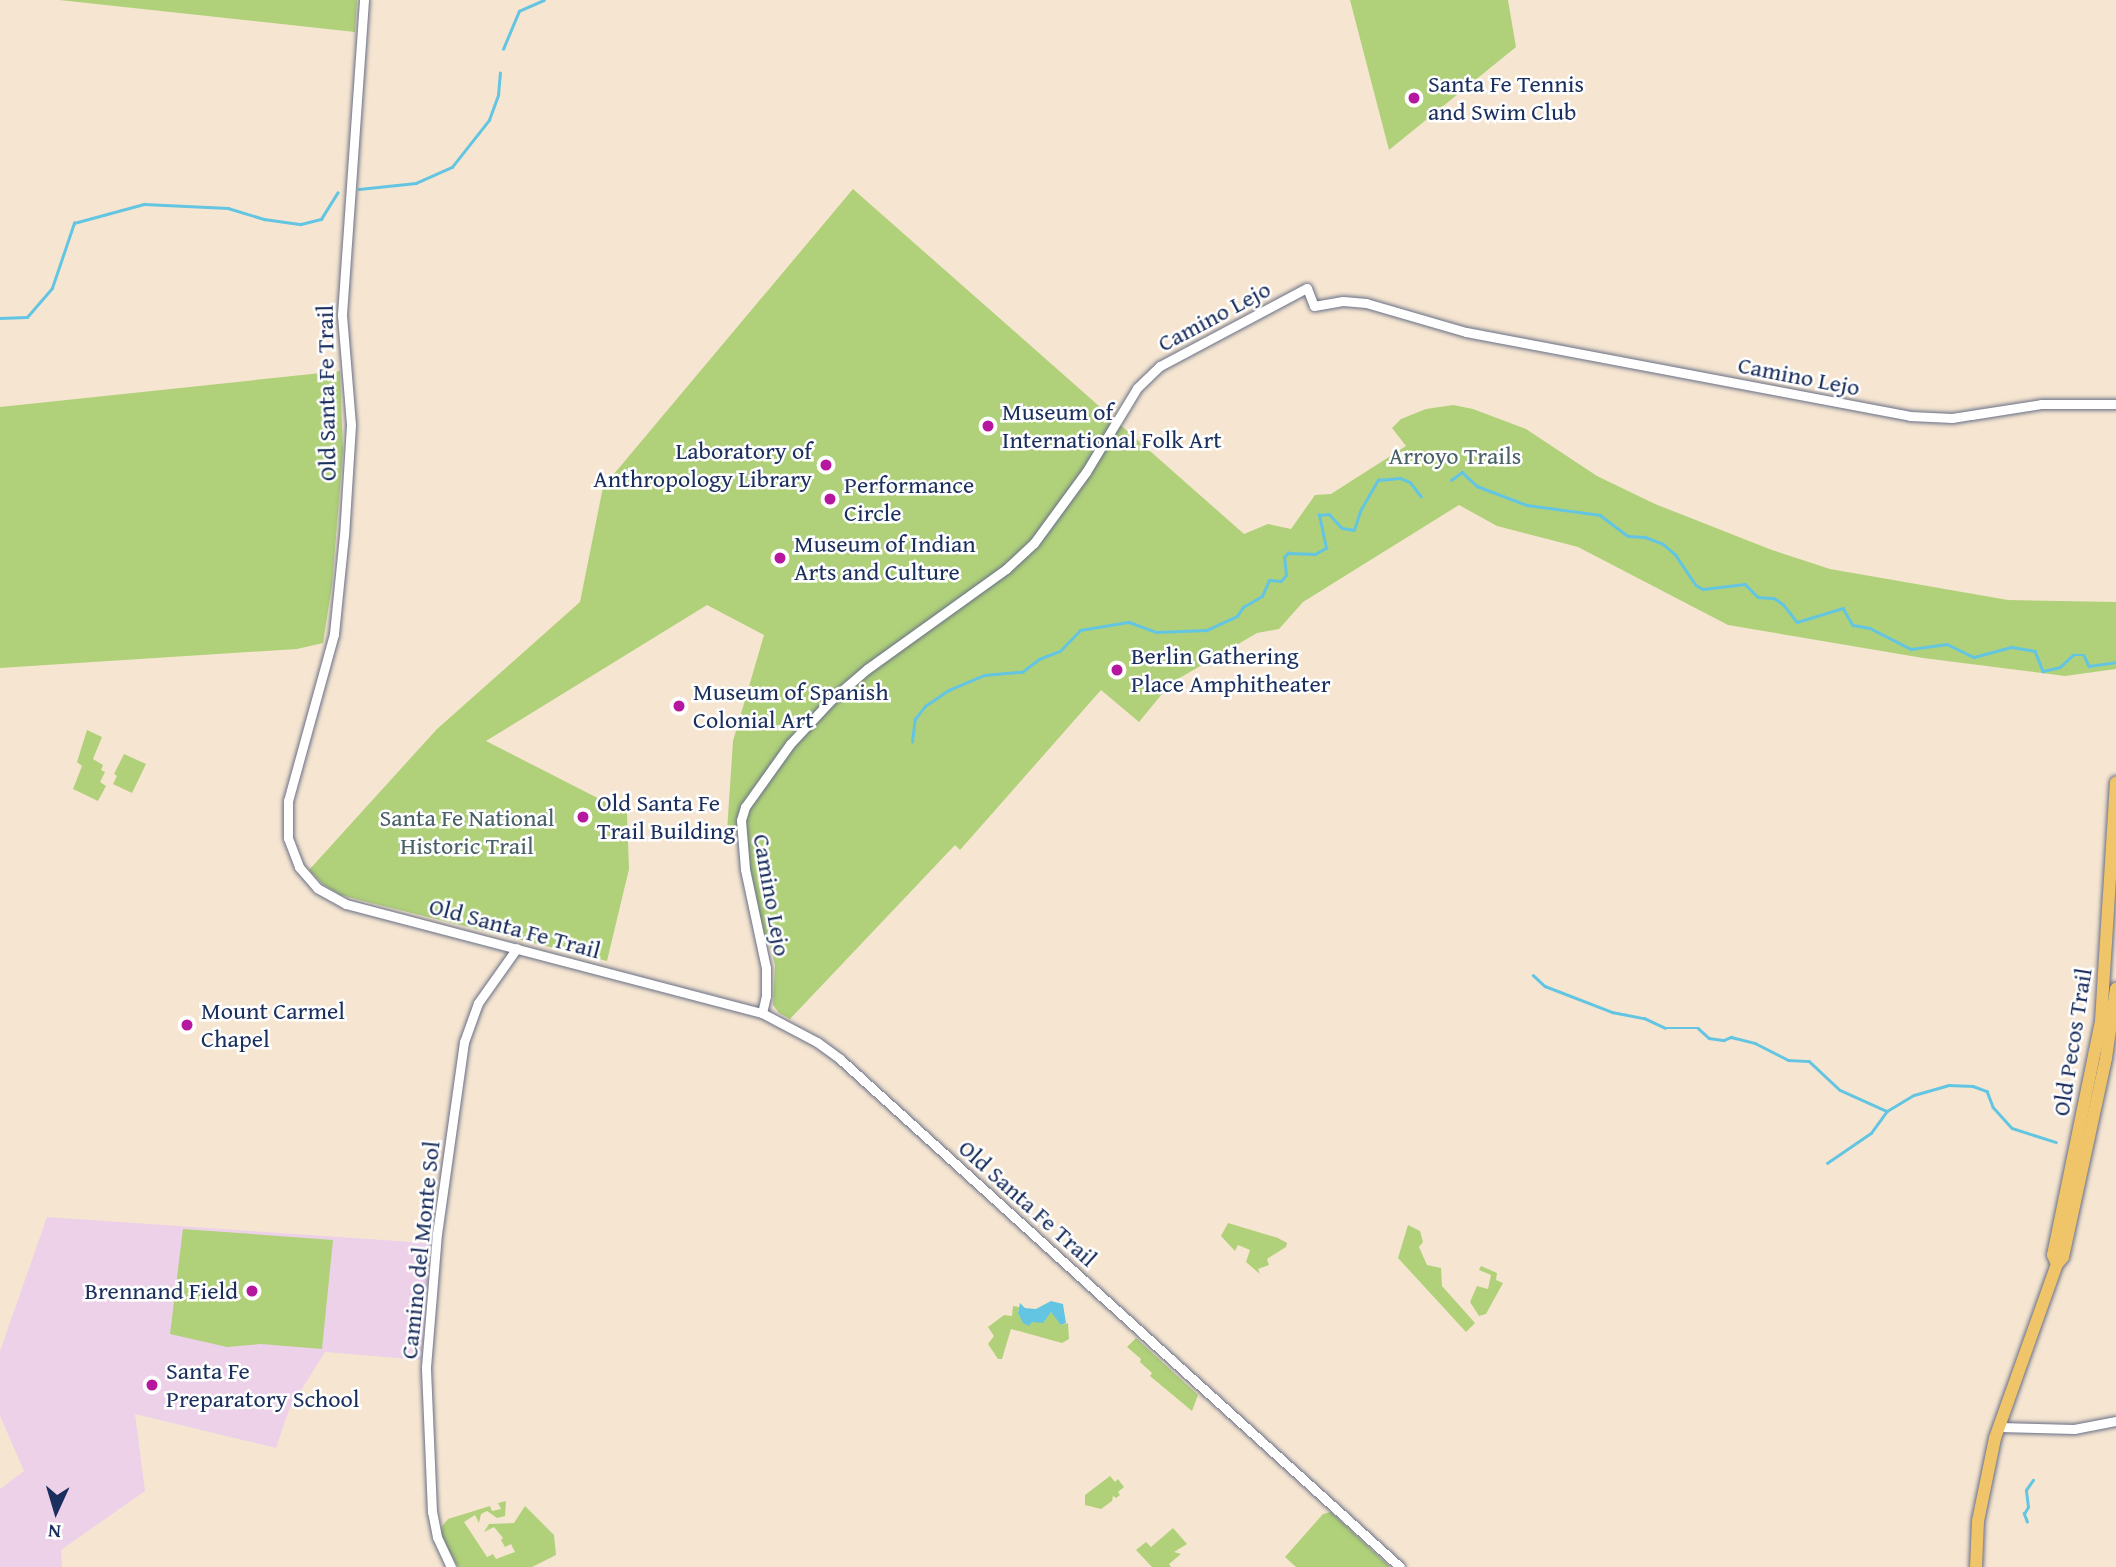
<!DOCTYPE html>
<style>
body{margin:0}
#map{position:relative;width:2116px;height:1567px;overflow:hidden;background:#f6e6d1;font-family:"Gentium Book Plus",serif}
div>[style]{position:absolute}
.built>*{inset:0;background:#edd1e9}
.green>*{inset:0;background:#b0d17a}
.water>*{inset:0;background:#64c5e2}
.stream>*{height:2.5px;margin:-1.25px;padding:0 1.25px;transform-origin:1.25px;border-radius:1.25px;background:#64c5e2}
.roads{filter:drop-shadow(0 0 2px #686f86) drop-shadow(0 0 2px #686f86)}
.minor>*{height:9px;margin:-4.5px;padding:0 4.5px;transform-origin:4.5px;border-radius:4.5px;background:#fff}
.major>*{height:12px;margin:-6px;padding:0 6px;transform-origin:6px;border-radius:6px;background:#f0c469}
.dots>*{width:19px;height:19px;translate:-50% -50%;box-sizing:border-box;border:4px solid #fff;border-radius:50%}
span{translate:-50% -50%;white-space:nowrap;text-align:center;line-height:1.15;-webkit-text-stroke:5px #fff;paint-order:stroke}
.poi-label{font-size:24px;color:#1b2f5e}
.left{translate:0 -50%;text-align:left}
.right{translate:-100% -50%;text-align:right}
.street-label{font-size:24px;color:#1b2f5e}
.park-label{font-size:24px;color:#486066}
.north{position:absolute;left:21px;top:1476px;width:70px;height:70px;-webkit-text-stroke:5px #fff;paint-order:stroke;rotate:184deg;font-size:19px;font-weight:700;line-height:28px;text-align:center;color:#1b2f5e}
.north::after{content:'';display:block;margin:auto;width:24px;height:32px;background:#1b2f5e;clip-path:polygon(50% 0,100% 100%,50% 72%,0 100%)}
</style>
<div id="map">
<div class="built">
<div style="clip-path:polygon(47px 1217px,427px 1243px,430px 1245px,421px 1360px,325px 1352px,289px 1410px,276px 1448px,135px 1414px,145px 1491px,61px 1550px,62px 1567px,0 1567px,0 1489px,24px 1471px,0 1416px,0 1351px)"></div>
</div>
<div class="green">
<div style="clip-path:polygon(59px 0,357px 0,355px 32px)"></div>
<div style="clip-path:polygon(1350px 0,1508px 0,1516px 47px,1389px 150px)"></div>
<div style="clip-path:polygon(853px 189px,1244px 534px,1268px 524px,1291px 529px,1315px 495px,1331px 494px,1406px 446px,1392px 428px,1401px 419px,1426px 409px,1453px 405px,1473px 409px,1526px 429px,1597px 476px,1655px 504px,1772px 550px,1830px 569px,2008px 600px,2116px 602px,2116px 669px,2065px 676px,1923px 658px,1728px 625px,1578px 547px,1497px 526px,1459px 505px,1303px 602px,1279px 629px,1257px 633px,1171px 683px,1139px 722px,1101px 690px,960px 850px,955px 845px,790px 1019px,779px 1013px,773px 1005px,775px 965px,769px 942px,762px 931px,745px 849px,745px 832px,727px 831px,733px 741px,764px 635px,707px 605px,486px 741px,627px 813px,629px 869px,607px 961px,371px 903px,341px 895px,324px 885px,309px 870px,437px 729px,580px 602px,603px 487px)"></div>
<div style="clip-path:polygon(340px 371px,343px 451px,332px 585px,323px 643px,297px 649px,0 668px,0 407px)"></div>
<div style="clip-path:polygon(87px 730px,102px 737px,93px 759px,103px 765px,101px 770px,105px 772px,100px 782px,106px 786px,98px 801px,73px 789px,82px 766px,77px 762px)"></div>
<div style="clip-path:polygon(124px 754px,146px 764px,132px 793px,113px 784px,117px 776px,114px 774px)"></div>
<div style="clip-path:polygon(1228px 1223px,1278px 1238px,1287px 1243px,1286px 1247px,1267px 1259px,1269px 1265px,1258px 1269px,1260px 1274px,1246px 1262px,1250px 1250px,1238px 1245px,1235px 1251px,1221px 1236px)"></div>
<div style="clip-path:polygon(1408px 1225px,1420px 1231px,1423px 1242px,1419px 1247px,1427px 1265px,1441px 1268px,1442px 1286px,1475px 1323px,1466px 1332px,1398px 1258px)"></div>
<div style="clip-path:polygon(183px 1229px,333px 1240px,322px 1349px,261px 1344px,227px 1347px,170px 1334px)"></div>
<div style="clip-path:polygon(1481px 1266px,1497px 1273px,1496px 1280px,1503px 1283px,1486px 1314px,1479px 1316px,1470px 1302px,1477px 1286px,1488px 1289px,1491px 1275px,1479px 1270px)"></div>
<div style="clip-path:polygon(1013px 1306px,1019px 1307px,1018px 1313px,1031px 1322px,1051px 1312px,1056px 1315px,1061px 1325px,1068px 1323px,1069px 1339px,1062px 1343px,1011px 1329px,1002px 1359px,998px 1359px,988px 1344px,994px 1336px,988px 1327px,1004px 1315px,1012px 1316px)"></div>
<div style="clip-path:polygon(1136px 1338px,1198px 1395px,1192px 1411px,1150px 1376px,1152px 1373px,1140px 1362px,1141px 1359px,1127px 1347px)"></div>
<div style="clip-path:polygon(1110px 1476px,1115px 1482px,1118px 1479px,1124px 1487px,1118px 1492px,1120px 1495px,1116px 1498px,1113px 1496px,1112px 1501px,1101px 1509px,1085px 1505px,1085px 1495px)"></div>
<div style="clip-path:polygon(506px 1501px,505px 1516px,497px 1518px,487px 1511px,481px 1514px,479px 1523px,475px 1515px,464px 1522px,487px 1557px,493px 1554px,496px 1559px,515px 1552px,511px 1544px,505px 1547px,501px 1540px,503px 1538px,494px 1527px,484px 1532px,489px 1524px,514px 1523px,525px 1506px,554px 1535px,556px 1555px,532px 1567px,458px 1567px,441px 1536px,442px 1526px,448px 1519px,490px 1506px,492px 1511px,501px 1509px,498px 1503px)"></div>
<div style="clip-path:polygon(1331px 1512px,1390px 1567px,1296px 1567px,1285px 1557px,1323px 1514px)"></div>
<div style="clip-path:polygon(1173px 1528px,1187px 1544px,1174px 1552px,1181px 1554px,1169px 1564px,1171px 1567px,1152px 1567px,1136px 1550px,1146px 1542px,1151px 1547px)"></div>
</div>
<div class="water">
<div style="clip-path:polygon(1051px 1301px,1063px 1304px,1066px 1323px,1061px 1325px,1051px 1312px,1043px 1323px,1032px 1322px,1029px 1326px,1023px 1323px,1018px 1313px,1020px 1303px,1025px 1308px,1036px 1309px)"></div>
</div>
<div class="stream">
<div style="left:503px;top:49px;width:41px;rotate:-67.2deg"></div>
<div style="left:519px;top:11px;width:27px;rotate:-24deg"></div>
<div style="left:359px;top:189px;width:57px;rotate:-6deg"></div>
<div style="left:416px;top:183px;width:39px;rotate:-24deg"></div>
<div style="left:452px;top:167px;width:60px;rotate:-51.8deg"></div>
<div style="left:489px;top:120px;width:27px;rotate:-70deg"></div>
<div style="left:498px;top:95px;width:22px;rotate:-85deg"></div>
<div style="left:0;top:318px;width:27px;rotate:-2deg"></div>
<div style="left:27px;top:317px;width:38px;rotate:-49deg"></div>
<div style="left:52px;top:288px;width:69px;rotate:-71.3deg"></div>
<div style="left:74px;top:223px;width:73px;rotate:-15.2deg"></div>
<div style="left:144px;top:204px;width:84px;rotate:2.7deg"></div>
<div style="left:228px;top:208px;width:38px;rotate:17deg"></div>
<div style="left:264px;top:219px;width:37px;rotate:8deg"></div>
<div style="left:301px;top:224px;width:21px;rotate:-14deg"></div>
<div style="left:321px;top:219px;width:31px;rotate:-58deg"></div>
<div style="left:1451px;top:480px;width:14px;rotate:-36deg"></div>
<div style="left:1462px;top:472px;width:21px;rotate:43deg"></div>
<div style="left:1477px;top:486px;width:53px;rotate:20.8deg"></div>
<div style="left:1527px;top:505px;width:74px;rotate:7.8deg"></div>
<div style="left:1600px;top:515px;width:35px;rotate:37deg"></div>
<div style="left:1628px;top:536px;width:17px;rotate:3deg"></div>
<div style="left:1645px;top:537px;width:19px;rotate:21deg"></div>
<div style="left:1663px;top:544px;width:16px;rotate:40deg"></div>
<div style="left:1675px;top:554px;width:37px;rotate:56deg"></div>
<div style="left:1696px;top:585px;width:8px;rotate:30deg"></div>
<div style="left:1703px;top:589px;width:42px;rotate:-6.8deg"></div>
<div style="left:1745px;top:584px;width:18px;rotate:45deg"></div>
<div style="left:1758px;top:597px;width:16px;rotate:4deg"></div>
<div style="left:1774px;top:598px;width:11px;rotate:34deg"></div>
<div style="left:1783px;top:604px;width:23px;rotate:52deg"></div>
<div style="left:1797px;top:622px;width:48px;rotate:-16.9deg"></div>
<div style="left:1843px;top:608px;width:20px;rotate:60deg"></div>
<div style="left:1853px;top:625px;width:17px;rotate:10deg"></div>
<div style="left:1870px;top:628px;width:46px;rotate:27.1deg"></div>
<div style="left:1911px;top:649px;width:36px;rotate:-8deg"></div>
<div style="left:1947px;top:644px;width:30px;rotate:26deg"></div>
<div style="left:1974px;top:657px;width:39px;rotate:-15deg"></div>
<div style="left:2012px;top:647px;width:23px;rotate:10deg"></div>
<div style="left:2035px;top:651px;width:22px;rotate:68deg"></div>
<div style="left:2043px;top:671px;width:17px;rotate:-13deg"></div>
<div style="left:2060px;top:667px;width:18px;rotate:-43deg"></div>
<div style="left:2073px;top:655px;width:11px"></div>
<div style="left:2084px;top:655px;width:12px;rotate:66deg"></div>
<div style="left:2089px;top:666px;width:27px;rotate:-8deg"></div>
<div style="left:912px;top:742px;width:23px;rotate:-83deg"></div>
<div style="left:915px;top:719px;width:16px;rotate:-52deg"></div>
<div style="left:925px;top:706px;width:29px;rotate:-34deg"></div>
<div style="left:949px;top:690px;width:38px;rotate:-23deg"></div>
<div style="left:984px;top:675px;width:38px;rotate:-5deg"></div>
<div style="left:1022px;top:672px;width:21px;rotate:-37deg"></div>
<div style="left:1039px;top:659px;width:22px;rotate:-21deg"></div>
<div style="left:1060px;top:651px;width:29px;rotate:-46deg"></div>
<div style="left:1080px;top:630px;width:50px;rotate:-9.3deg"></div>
<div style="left:1129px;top:622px;width:29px;rotate:20deg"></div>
<div style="left:1156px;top:632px;width:51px;rotate:-2.2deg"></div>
<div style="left:1207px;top:630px;width:33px;rotate:-25deg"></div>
<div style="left:1237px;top:616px;width:11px;rotate:-56deg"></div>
<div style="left:1243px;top:607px;width:22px;rotate:-30deg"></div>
<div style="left:1262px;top:596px;width:17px;rotate:-66deg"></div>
<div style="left:1269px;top:580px;width:12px;rotate:5deg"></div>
<div style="left:1281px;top:581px;width:8px;rotate:-50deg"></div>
<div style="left:1286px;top:575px;width:18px;rotate:-96deg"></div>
<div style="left:1284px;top:557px;width:6px;rotate:-45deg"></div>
<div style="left:1288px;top:553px;width:27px;rotate:2deg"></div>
<div style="left:1315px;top:554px;width:13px;rotate:-29deg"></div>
<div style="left:1326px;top:548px;width:34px;rotate:-102deg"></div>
<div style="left:1319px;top:515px;width:10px;rotate:-6deg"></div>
<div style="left:1329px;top:514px;width:19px;rotate:47deg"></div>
<div style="left:1342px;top:528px;width:12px;rotate:9deg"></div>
<div style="left:1354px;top:530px;width:20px;rotate:-72deg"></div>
<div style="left:1360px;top:511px;width:36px;rotate:-60deg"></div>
<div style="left:1378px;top:480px;width:22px;rotate:-5deg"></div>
<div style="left:1400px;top:478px;width:11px;rotate:22deg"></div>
<div style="left:1410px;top:482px;width:18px;rotate:52deg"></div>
<div style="left:1533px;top:975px;width:16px;rotate:43deg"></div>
<div style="left:1545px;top:986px;width:72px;rotate:21.2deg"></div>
<div style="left:1612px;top:1012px;width:33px;rotate:11deg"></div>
<div style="left:1644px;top:1018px;width:23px;rotate:25deg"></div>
<div style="left:1665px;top:1028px;width:33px"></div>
<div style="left:1698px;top:1028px;width:15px;rotate:42deg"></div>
<div style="left:1709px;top:1038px;width:15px;rotate:8deg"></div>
<div style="left:1724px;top:1040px;width:8px;rotate:-23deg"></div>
<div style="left:1731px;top:1037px;width:25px;rotate:14deg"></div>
<div style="left:1755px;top:1043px;width:37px;rotate:27deg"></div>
<div style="left:1788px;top:1060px;width:21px;rotate:3deg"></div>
<div style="left:1809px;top:1061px;width:42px;rotate:43.1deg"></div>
<div style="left:1840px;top:1090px;width:51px;rotate:24.1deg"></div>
<div style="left:1827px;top:1163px;width:53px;rotate:-34.3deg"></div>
<div style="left:1871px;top:1133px;width:27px;rotate:-54deg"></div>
<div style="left:1887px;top:1111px;width:31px;rotate:-31deg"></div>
<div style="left:1914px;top:1095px;width:35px;rotate:-16deg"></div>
<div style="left:1948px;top:1085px;width:25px;rotate:2deg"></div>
<div style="left:1973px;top:1086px;width:15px;rotate:20deg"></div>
<div style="left:1987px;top:1091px;width:17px;rotate:69deg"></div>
<div style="left:1993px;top:1107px;width:28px;rotate:48deg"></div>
<div style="left:2012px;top:1128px;width:46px;rotate:17.7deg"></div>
<div style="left:2027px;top:1522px;width:9px;rotate:-111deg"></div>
<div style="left:2024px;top:1514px;width:8px;rotate:-60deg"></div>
<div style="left:2028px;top:1507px;width:17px;rotate:-97deg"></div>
<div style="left:2026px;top:1490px;width:12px;rotate:-55deg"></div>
</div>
<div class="roads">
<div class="minor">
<div style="left:364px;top:0;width:316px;rotate:94deg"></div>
<div style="left:342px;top:315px;width:110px;rotate:85.3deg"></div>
<div style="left:351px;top:425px;width:110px;rotate:93.6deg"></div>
<div style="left:344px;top:535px;width:100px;rotate:95.8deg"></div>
<div style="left:334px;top:634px;width:173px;rotate:105.4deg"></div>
<div style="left:288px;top:801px;width:37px;rotate:90deg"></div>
<div style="left:288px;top:838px;width:31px;rotate:69deg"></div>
<div style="left:299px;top:867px;width:28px;rotate:49deg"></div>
<div style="left:317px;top:888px;width:33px;rotate:29deg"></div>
<div style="left:346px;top:904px;width:430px;rotate:14.7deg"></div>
<div style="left:762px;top:1013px;width:62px;rotate:27.8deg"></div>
<div style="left:817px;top:1042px;width:29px;rotate:36deg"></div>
<div style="left:840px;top:1059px;width:756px;rotate:42.21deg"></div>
<div style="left:762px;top:1013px;width:17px;rotate:-77deg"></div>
<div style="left:766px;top:996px;width:28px;rotate:-90deg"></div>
<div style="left:766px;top:968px;width:101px;rotate:-102deg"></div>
<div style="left:745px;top:869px;width:49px;rotate:-94.7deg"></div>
<div style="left:741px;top:820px;width:14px;rotate:-73deg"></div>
<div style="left:745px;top:807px;width:77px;rotate:-54.5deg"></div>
<div style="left:790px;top:744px;width:60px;rotate:-47deg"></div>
<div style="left:831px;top:700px;width:48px;rotate:-40.7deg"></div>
<div style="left:867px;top:669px;width:171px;rotate:-35.7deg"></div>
<div style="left:1006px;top:569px;width:38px;rotate:-43deg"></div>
<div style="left:1034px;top:543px;width:88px;rotate:-53.8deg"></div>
<div style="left:1086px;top:472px;width:98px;rotate:-58.7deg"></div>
<div style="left:1137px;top:388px;width:32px;rotate:-44deg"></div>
<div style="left:1160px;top:366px;width:166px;rotate:-28deg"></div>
<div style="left:1307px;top:288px;width:19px;rotate:69deg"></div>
<div style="left:1314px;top:306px;width:29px;rotate:-10deg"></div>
<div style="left:1343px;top:301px;width:23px;rotate:5deg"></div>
<div style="left:1366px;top:303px;width:104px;rotate:16.2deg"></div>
<div style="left:1466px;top:332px;width:452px;rotate:10.7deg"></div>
<div style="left:1910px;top:416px;width:42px;rotate:2.7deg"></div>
<div style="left:1952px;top:418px;width:90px;rotate:-8.9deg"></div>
<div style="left:2041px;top:404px;width:75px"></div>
<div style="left:1999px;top:1427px;width:75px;rotate:1.5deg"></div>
<div style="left:2074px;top:1429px;width:43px;rotate:-10.8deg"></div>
<div style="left:451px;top:1567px;width:33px;rotate:-115deg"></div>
<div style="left:437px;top:1537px;width:25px;rotate:-101deg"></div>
<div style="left:432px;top:1512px;width:145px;rotate:-92.4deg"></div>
<div style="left:426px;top:1367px;width:133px;rotate:-85.3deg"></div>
<div style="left:437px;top:1234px;width:194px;rotate:-82deg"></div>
<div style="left:464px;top:1042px;width:41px;rotate:-70.3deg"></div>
<div style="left:478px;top:1003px;width:67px;rotate:-54.7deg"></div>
</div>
<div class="major">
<div style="left:2057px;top:1264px;width:10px;rotate:-114deg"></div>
<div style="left:2053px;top:1255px;width:239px;rotate:-78.4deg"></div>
<div style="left:2101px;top:1021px;width:239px;rotate:-86.4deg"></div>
<div style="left:1976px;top:1567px;width:46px;rotate:-87.5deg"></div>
<div style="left:1978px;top:1521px;width:85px;rotate:-78.4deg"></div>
<div style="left:1995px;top:1438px;width:185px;rotate:-70.4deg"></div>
<div style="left:2057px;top:1264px;width:9px;rotate:-49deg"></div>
<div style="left:2063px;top:1257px;width:204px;rotate:-77.8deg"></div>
<div style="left:2106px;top:1058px;width:70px;rotate:-81.8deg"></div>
</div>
</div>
<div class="dots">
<div style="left:1414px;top:98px;background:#b5179e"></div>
<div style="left:988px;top:426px;background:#b5179e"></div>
<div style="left:826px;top:465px;background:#b5179e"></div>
<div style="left:830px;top:499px;background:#b5179e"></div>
<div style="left:780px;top:558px;background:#b5179e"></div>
<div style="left:1117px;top:670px;background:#b5179e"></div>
<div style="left:679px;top:706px;background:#b5179e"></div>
<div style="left:583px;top:817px;background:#b5179e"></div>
<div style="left:187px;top:1025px;background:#b5179e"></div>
<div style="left:252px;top:1291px;background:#b5179e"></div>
<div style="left:152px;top:1385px;background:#b5179e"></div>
</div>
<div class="poi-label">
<span class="left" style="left:1428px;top:98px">Santa Fe Tennis<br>and Swim Club</span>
<span class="left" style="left:1002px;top:426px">Museum of<br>International Folk Art</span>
<span class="right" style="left:812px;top:465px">Laboratory of<br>Anthropology Library</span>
<span class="left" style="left:844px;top:499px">Performance<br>Circle</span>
<span class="left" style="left:794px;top:558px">Museum of Indian<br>Arts and Culture</span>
<span class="left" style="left:1131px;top:670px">Berlin Gathering<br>Place Amphitheater</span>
<span class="left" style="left:693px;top:706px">Museum of Spanish<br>Colonial Art</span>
<span class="left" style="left:597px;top:817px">Old Santa Fe<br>Trail Building</span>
<span class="left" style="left:201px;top:1025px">Mount Carmel<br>Chapel</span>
<span class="right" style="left:238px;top:1291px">Brennand Field</span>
<span class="left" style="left:166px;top:1385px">Santa Fe<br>Preparatory School</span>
</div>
<div class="street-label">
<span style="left:1214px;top:316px;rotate:-28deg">Camino Lejo</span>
<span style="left:1799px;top:376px;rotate:11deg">Camino Lejo</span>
<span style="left:326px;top:393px;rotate:-91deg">Old Santa Fe Trail</span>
<span style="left:772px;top:895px;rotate:80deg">Camino Lejo</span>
<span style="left:515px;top:928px;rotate:15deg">Old Santa Fe Trail</span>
<span style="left:2072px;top:1042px;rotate:-81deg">Old Pecos Trail</span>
<span style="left:1028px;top:1203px;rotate:42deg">Old Santa Fe Trail</span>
<span style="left:420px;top:1250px;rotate:-84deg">Camino del Monte Sol</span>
</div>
<div class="park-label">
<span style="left:1455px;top:456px">Arroyo Trails</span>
<span style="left:467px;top:832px">Santa Fe National<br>Historic Trail</span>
</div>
<div class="north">N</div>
</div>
